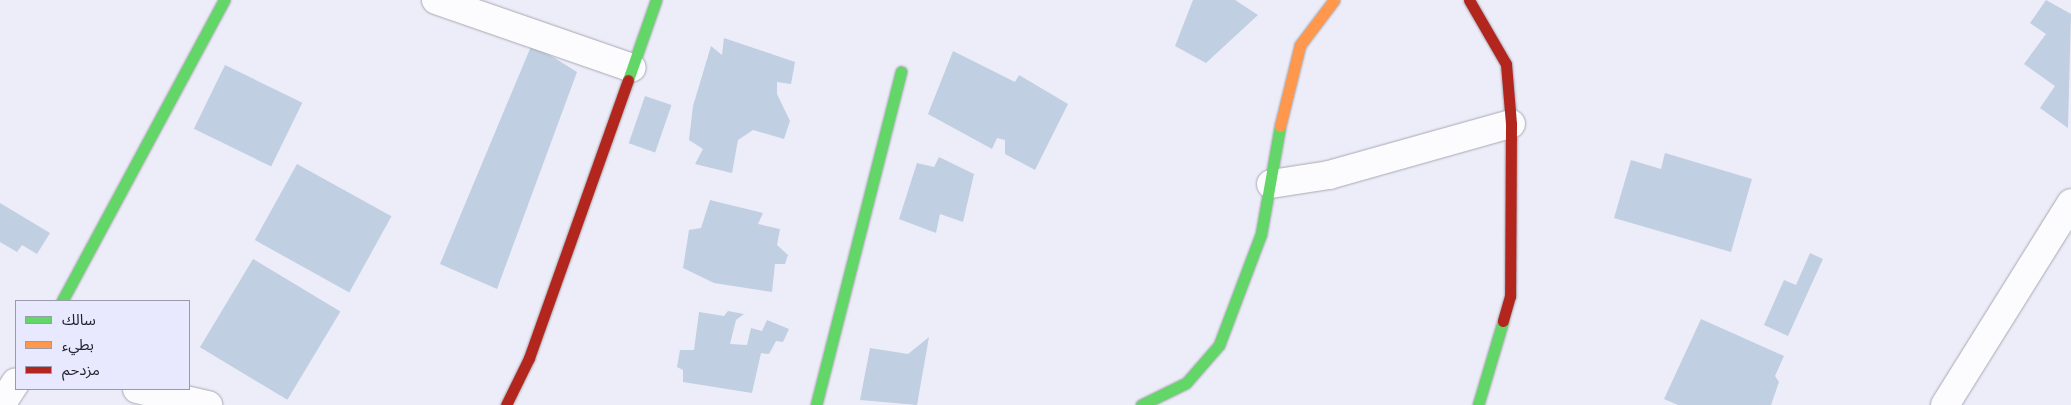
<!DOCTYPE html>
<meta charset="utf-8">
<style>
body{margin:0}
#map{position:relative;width:2071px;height:405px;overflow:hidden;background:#ededf9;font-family:"Asap Condensed","Noto Sans Arabic",sans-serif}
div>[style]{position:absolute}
.building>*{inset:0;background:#c0cfe2;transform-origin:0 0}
.roads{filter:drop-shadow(0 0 1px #a7a8b2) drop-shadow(0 0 1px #a7a8b2)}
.street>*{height:28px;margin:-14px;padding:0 14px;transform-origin:14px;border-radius:14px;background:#fcfcfe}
.fast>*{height:11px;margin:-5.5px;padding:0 5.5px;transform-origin:5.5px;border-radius:5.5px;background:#63d668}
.slow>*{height:11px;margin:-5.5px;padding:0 5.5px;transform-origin:5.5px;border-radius:5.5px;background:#ff974d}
.jam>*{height:11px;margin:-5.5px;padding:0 5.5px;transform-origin:5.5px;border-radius:5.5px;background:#b3261e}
span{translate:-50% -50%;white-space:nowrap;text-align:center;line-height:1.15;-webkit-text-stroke:4px #e8e9fe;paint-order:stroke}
.legend{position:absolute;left:15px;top:300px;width:175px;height:90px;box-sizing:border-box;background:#e8e9fe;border:1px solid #999aaa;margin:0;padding:6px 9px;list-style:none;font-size:15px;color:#22232c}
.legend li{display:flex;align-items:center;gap:10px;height:25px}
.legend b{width:25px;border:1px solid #999aaa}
</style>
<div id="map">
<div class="building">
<div style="clip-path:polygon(1193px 0,1235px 0,1258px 15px,1206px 63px,1175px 46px)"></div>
<div style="clip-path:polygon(2046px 0,2071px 14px,2068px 128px,2040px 108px,2055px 86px,2024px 64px,2046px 34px,2030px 23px)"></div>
<div style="clip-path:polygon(724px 38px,795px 62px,791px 84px,777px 82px,777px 94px,790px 121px,784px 139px,753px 130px,738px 140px,732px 173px,695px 164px,703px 149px,689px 140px,693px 106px,711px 46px,722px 55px)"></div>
<div style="clip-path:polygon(532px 44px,577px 72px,497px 289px,440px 264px)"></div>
<div style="clip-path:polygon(953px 51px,1015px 82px,1019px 75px,1068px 104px,1035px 170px,1005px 154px,1005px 140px,997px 138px,992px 149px,928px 114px)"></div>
<div style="left:225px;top:65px;width:86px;height:71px;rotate:26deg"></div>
<div style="left:645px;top:96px;width:28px;height:50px;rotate:19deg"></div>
<div style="clip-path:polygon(1665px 153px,1752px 179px,1731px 252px,1614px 218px,1631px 160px,1661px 169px)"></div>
<div style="clip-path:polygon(939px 157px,974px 174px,963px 222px,940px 214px,936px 233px,899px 219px,917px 163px,934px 167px)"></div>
<div style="left:297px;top:164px;width:108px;height:87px;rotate:29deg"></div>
<div style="clip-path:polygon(710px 200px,763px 213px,758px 224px,780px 229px,777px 245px,788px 255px,785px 264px,775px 264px,772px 292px,714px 283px,683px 268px,689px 230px,701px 228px)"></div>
<div style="clip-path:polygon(0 203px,50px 233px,37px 254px,22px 245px,17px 252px,0 242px)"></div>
<div style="clip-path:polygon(1810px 253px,1823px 259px,1788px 336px,1764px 325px,1784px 280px,1796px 285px)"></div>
<div style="left:253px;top:259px;width:102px;height:103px;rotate:31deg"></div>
<div style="clip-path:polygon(728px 311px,744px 314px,736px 320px,730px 344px,747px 345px,751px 328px,762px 331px,767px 320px,789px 329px,783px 342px,776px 341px,769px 354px,761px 353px,752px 393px,683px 382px,683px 370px,677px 367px,680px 350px,694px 350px,699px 312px,724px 316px)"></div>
<div style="clip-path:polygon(1701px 319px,1784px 356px,1775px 376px,1779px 382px,1771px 405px,1678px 405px,1664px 399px)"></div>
<div style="clip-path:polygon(929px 337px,917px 405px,860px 400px,870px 348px,908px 354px)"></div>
</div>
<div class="roads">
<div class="street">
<div style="left:436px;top:0;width:207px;rotate:19.1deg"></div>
<div style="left:1271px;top:184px;width:59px;rotate:-8.8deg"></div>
<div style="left:1329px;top:175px;width:189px;rotate:-15.7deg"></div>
<div style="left:137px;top:389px;width:73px;rotate:12.7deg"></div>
<div style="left:1px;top:405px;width:27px;rotate:-57deg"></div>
<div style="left:1945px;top:405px;width:238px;rotate:-58deg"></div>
</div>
<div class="fast">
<div style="left:628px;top:80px;width:85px;rotate:-70.7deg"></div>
<div style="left:62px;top:301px;width:342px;rotate:-61.7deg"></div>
<div style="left:816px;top:405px;width:344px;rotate:-75.7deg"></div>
<div style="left:1141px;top:405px;width:50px;rotate:-26.1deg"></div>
<div style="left:1186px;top:383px;width:50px;rotate:-49deg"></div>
<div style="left:1219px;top:345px;width:119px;rotate:-69.3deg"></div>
<div style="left:1261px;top:234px;width:110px;rotate:-80deg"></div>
<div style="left:1478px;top:405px;width:88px;rotate:-73.4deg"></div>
</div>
<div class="slow">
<div style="left:1280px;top:126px;width:83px;rotate:-76.1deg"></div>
<div style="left:1300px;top:45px;width:56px;rotate:-52.9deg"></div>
</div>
<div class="jam">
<div style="left:1469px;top:0;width:74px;rotate:60deg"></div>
<div style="left:1506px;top:64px;width:60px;rotate:85.2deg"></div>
<div style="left:1511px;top:124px;width:172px;rotate:90.3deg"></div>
<div style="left:1510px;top:296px;width:26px;rotate:106deg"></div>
<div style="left:506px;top:405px;width:52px;rotate:-63.9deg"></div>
<div style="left:529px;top:358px;width:295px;rotate:-70.4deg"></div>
</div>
</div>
<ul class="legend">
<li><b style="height:6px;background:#63d668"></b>سالك</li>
<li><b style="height:6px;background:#ff974d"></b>بطيء</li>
<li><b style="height:6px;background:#b3261e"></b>مزدحم</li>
</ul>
</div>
